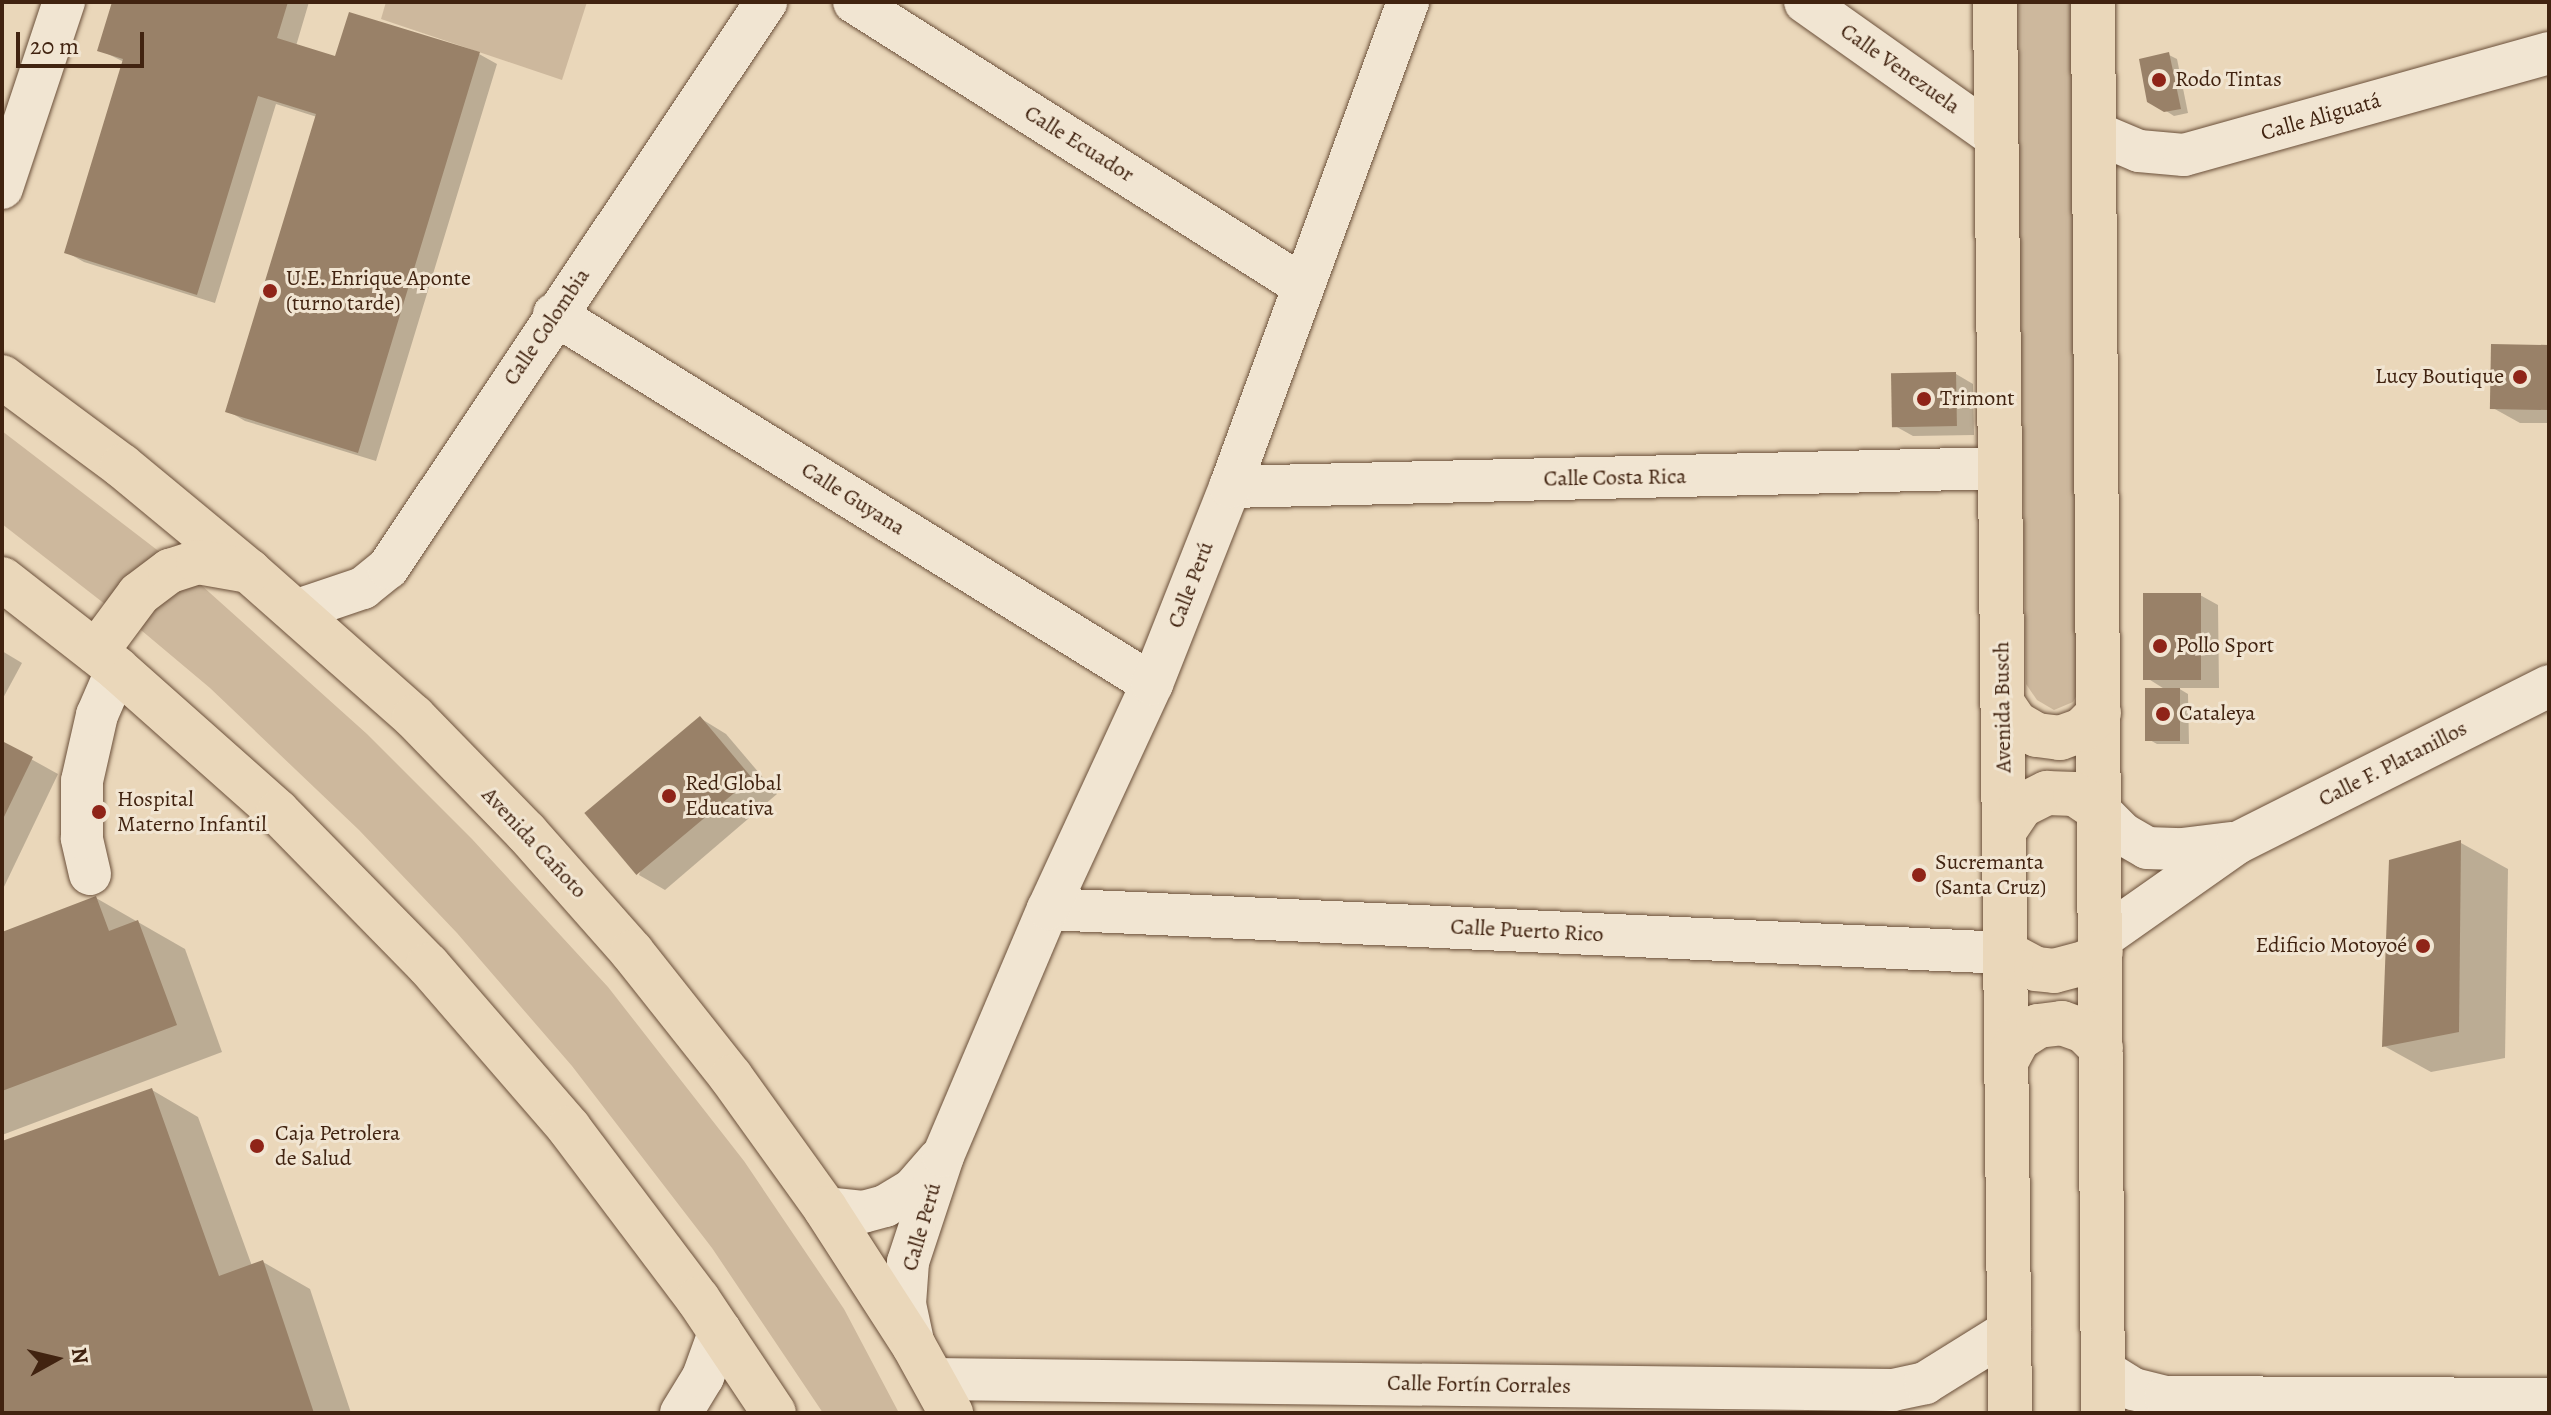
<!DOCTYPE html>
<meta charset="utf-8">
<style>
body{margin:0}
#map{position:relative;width:2551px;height:1415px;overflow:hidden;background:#ead7ba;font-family:Alegreya,serif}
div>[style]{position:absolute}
.green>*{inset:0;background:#cdb89d}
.shadow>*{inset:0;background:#0003}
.building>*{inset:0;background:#998168;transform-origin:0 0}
.roads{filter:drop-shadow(0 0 2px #6b503a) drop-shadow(0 0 2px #6b503a)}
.minor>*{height:42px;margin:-21px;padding:0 21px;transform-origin:21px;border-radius:21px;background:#f1e5d2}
.major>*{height:44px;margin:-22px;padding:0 22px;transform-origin:22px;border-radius:22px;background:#ead7ba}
.dots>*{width:22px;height:22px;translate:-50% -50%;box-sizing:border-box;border:4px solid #f1e5d2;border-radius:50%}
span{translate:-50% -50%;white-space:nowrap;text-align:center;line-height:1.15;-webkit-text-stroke:6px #f1e5d2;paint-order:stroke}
.street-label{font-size:22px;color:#412310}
.poi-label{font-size:22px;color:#412310}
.left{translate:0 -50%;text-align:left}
.right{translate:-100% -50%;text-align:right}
.frame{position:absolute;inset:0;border:4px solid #412310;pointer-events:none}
.north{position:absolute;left:16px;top:1319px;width:80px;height:80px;-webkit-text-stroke:6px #f1e5d2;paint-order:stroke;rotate:82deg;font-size:22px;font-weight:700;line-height:32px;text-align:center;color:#412310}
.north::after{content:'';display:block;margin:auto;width:28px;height:36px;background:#412310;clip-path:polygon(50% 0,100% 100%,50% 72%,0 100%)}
.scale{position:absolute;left:16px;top:32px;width:128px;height:36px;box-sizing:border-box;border:4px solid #412310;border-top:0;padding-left:10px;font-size:24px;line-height:28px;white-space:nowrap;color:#412310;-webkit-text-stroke:6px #f1e5d2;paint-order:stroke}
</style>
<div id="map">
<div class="green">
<div style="clip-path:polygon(386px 2px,587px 2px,562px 80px,381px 19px)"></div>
<div style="clip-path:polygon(2016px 2px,2076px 2px,2082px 686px,2073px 702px,2054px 710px,2037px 700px,2026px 684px)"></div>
<div style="clip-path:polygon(2px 431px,165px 556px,110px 608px,2px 524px)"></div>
<div style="clip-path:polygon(200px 584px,367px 734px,472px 839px,608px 987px,744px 1161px,844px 1309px,899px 1413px,823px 1413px,712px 1248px,572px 1066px,457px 933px,359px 830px,210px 688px,135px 625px,162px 596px)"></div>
</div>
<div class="shadow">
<div style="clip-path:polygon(114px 2px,309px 2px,296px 46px,336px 59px,479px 54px,497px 64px,376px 461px,245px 421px,228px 411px,317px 117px,276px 104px,215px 303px,84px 262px,66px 252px,124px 62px,100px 50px)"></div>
<div style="clip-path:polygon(2169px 55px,2177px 59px,2188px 113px,2174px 116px,2149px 100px)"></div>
<div style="clip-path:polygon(2549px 347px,2549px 423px,2520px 423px,2493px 408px)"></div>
<div style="clip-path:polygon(1956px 374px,1973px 384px,1974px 435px,1913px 436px,1895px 426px)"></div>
<div style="clip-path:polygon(2200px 595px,2218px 605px,2219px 688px,2178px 688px,2188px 694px,2189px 744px,2157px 744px,2148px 739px,2166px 690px,2147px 678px)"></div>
<div style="clip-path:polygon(2px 651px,22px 663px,2px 700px)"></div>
<div style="clip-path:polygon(700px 718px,726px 734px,777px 794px,665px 890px,639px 875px)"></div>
<div style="clip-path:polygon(2px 743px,58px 774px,2px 891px)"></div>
<div style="clip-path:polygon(2461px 843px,2508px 869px,2505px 1058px,2431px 1072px,2384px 1046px,2391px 862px)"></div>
<div style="clip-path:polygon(96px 898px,185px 949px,222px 1052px,2px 1135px,2px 934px)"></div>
<div style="clip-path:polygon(152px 1090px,198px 1117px,252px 1266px,263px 1262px,310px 1289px,351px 1413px,2px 1413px,2px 1143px)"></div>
</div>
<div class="building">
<div style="clip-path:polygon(112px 2px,288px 2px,277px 38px,335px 56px,349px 12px,480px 52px,358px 453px,225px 412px,316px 114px,258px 96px,197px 295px,64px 253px,123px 59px,97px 51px)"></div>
<div style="clip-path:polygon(2169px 52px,2181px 109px,2164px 112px,2147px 102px,2139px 59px)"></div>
<div style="left:2491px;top:344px;width:58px;height:65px;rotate:1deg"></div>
<div style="left:1956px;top:372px;width:54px;height:65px;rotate:89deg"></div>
<div style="left:2143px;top:593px;width:58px;height:87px"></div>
<div style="left:2145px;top:688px;width:35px;height:53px"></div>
<div style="left:700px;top:716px;width:81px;height:151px;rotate:50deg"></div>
<div style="clip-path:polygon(2px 741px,33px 757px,2px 821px)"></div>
<div style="clip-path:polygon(2461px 840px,2459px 1032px,2382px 1047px,2389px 860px)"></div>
<div style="clip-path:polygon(96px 896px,109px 931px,138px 920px,177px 1025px,2px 1091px,2px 932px)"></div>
<div style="clip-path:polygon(152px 1088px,219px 1276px,263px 1260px,314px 1413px,2px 1413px,2px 1141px)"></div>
</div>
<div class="roads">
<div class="minor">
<div style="left:854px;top:2px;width:531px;rotate:32.31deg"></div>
<div style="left:1805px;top:2px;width:234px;rotate:35.3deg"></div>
<div style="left:2094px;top:132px;width:49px;rotate:22.9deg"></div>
<div style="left:2139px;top:151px;width:45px;rotate:5.1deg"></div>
<div style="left:2184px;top:155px;width:379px;rotate:-15.6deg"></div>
<div style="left:2px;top:188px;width:196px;rotate:-71.6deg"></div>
<div style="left:554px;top:314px;width:703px;rotate:31.75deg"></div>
<div style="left:1230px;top:487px;width:770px;rotate:-1.41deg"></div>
<div style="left:295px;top:611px;width:72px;rotate:-18.7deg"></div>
<div style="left:363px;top:588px;width:32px;rotate:-39deg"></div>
<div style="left:388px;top:568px;width:681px;rotate:-56.26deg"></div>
<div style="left:2099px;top:810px;width:34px;rotate:45deg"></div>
<div style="left:2123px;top:834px;width:28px;rotate:30deg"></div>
<div style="left:2147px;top:848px;width:35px;rotate:2deg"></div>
<div style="left:2182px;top:849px;width:49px;rotate:-7deg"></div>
<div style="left:90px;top:874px;width:37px;rotate:-103deg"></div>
<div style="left:82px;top:838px;width:57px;rotate:-90deg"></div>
<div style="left:82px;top:781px;width:68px;rotate:-77.2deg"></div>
<div style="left:97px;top:715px;width:50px;rotate:-66.5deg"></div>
<div style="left:1048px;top:909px;width:959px;rotate:2.63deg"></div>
<div style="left:2102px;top:938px;width:165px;rotate:-35.1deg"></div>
<div style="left:2237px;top:843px;width:349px;rotate:-26.7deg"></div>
<div style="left:825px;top:1208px;width:38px;rotate:6deg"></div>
<div style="left:863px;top:1212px;width:23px;rotate:-15deg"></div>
<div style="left:885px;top:1206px;width:31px;rotate:-31deg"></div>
<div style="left:912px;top:1190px;width:41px;rotate:-48.9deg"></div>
<div style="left:914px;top:1346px;width:43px;rotate:-102.1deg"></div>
<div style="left:905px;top:1304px;width:42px;rotate:-85.9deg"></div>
<div style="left:908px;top:1262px;width:112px;rotate:-71.7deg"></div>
<div style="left:943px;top:1156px;width:268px;rotate:-67deg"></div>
<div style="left:1048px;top:909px;width:248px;rotate:-65.2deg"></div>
<div style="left:1152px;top:684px;width:212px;rotate:-68.4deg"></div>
<div style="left:1230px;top:487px;width:517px;rotate:-69.85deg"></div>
<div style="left:2103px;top:1370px;width:36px;rotate:32deg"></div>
<div style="left:2133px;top:1389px;width:33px;rotate:14deg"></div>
<div style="left:2165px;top:1397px;width:384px;rotate:0.3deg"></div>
<div style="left:933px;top:1379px;width:960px;rotate:0.66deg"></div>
<div style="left:1893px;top:1390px;width:33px;rotate:-12deg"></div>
<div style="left:1925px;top:1383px;width:100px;rotate:-31.9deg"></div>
<div style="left:681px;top:1413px;width:42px;rotate:-58.6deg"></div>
<div style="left:703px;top:1377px;width:50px;rotate:-70.1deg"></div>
</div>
<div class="major">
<div style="left:1995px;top:2px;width:1411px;rotate:89.39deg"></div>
<div style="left:2093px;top:2px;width:1411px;rotate:89.59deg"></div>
<div style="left:2px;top:377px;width:149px;rotate:36.6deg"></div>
<div style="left:122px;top:466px;width:165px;rotate:39.6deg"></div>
<div style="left:249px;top:571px;width:220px;rotate:41.5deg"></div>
<div style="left:414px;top:717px;width:161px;rotate:45.8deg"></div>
<div style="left:526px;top:832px;width:160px;rotate:48.5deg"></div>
<div style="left:632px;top:952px;width:159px;rotate:51.6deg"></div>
<div style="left:731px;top:1077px;width:161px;rotate:54.3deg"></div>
<div style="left:825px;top:1208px;width:164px;rotate:57.2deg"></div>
<div style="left:914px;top:1346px;width:77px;rotate:61.1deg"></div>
<div style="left:2px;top:579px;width:146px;rotate:38deg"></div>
<div style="left:117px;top:669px;width:215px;rotate:41.6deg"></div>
<div style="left:278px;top:812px;width:214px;rotate:45.6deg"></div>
<div style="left:428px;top:965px;width:216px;rotate:49.1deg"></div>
<div style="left:569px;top:1128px;width:214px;rotate:53deg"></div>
<div style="left:698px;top:1299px;width:137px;rotate:56.3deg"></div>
<div style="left:96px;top:652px;width:72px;rotate:-53.4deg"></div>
<div style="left:139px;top:594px;width:39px;rotate:-37deg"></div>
<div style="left:170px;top:571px;width:29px;rotate:-18deg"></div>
<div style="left:198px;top:562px;width:52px;rotate:10deg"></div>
<div style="left:2003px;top:704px;width:23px;rotate:56deg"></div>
<div style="left:2016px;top:723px;width:24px;rotate:30deg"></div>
<div style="left:2037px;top:735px;width:23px;rotate:7deg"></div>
<div style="left:2060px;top:738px;width:23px;rotate:-20deg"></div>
<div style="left:2082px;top:730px;width:24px;rotate:-45deg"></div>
<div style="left:2005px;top:830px;width:29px;rotate:-56deg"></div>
<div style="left:2021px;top:806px;width:29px;rotate:-27deg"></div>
<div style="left:2047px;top:793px;width:28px;rotate:2deg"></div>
<div style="left:2075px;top:794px;width:29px;rotate:34deg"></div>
<div style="left:2006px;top:953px;width:34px;rotate:28deg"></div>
<div style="left:2036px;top:969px;width:18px;rotate:6deg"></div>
<div style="left:2054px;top:971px;width:34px;rotate:-15deg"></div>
<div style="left:2087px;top:962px;width:17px;rotate:-36deg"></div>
<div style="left:2007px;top:1060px;width:24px;rotate:-62deg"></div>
<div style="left:2018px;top:1039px;width:24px;rotate:-33deg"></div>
<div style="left:2038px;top:1026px;width:24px;rotate:-7deg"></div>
<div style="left:2062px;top:1023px;width:23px;rotate:20deg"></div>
<div style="left:2084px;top:1031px;width:24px;rotate:45deg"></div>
</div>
</div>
<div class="dots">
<div style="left:2159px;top:80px;background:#8f2418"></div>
<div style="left:270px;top:291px;background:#8f2418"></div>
<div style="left:2520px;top:377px;background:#8f2418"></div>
<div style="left:1924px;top:399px;background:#8f2418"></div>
<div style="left:2160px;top:646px;background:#8f2418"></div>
<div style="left:2163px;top:714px;background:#8f2418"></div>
<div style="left:669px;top:796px;background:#8f2418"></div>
<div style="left:99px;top:812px;background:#8f2418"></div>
<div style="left:1919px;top:875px;background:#8f2418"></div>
<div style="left:2423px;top:946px;background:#8f2418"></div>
<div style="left:257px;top:1146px;background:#8f2418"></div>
</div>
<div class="street-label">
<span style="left:1900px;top:69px;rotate:35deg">Calle Venezuela</span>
<span style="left:2321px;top:117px;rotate:-16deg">Calle Aliguatá</span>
<span style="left:1079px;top:144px;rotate:32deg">Calle Ecuador</span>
<span style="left:547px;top:327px;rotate:-56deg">Calle Colombia</span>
<span style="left:1615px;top:478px;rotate:-1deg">Calle Costa Rica</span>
<span style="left:853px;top:499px;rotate:32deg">Calle Guyana</span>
<span style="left:1191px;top:585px;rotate:-69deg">Calle Perú</span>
<span style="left:2003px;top:707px;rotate:-91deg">Avenida Busch</span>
<span style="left:2393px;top:764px;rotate:-27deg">Calle F. Platanillos</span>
<span style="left:534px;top:843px;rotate:47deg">Avenida Cañoto</span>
<span style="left:1527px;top:931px;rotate:3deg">Calle Puerto Rico</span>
<span style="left:922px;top:1227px;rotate:-74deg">Calle Perú</span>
<span style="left:1479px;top:1385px;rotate:1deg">Calle Fortín Corrales</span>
</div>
<div class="poi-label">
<span class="left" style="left:2175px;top:80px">Rodo Tintas</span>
<span class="left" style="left:286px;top:291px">U.E. Enrique Aponte<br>(turno tarde)</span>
<span class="right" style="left:2504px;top:377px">Lucy Boutique</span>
<span class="left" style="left:1940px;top:399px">Trimont</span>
<span class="left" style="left:2176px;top:646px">Pollo Sport</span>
<span class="left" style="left:2179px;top:714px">Cataleya</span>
<span class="left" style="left:685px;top:796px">Red Global<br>Educativa</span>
<span class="left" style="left:117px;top:812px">Hospital<br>Materno Infantil</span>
<span class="left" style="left:1935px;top:875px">Sucremanta<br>(Santa Cruz)</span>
<span class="right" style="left:2407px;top:946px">Edificio Motoyoé</span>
<span class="left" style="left:275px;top:1146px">Caja Petrolera<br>de Salud</span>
</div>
<div class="frame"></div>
<div class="north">N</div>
<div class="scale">20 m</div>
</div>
